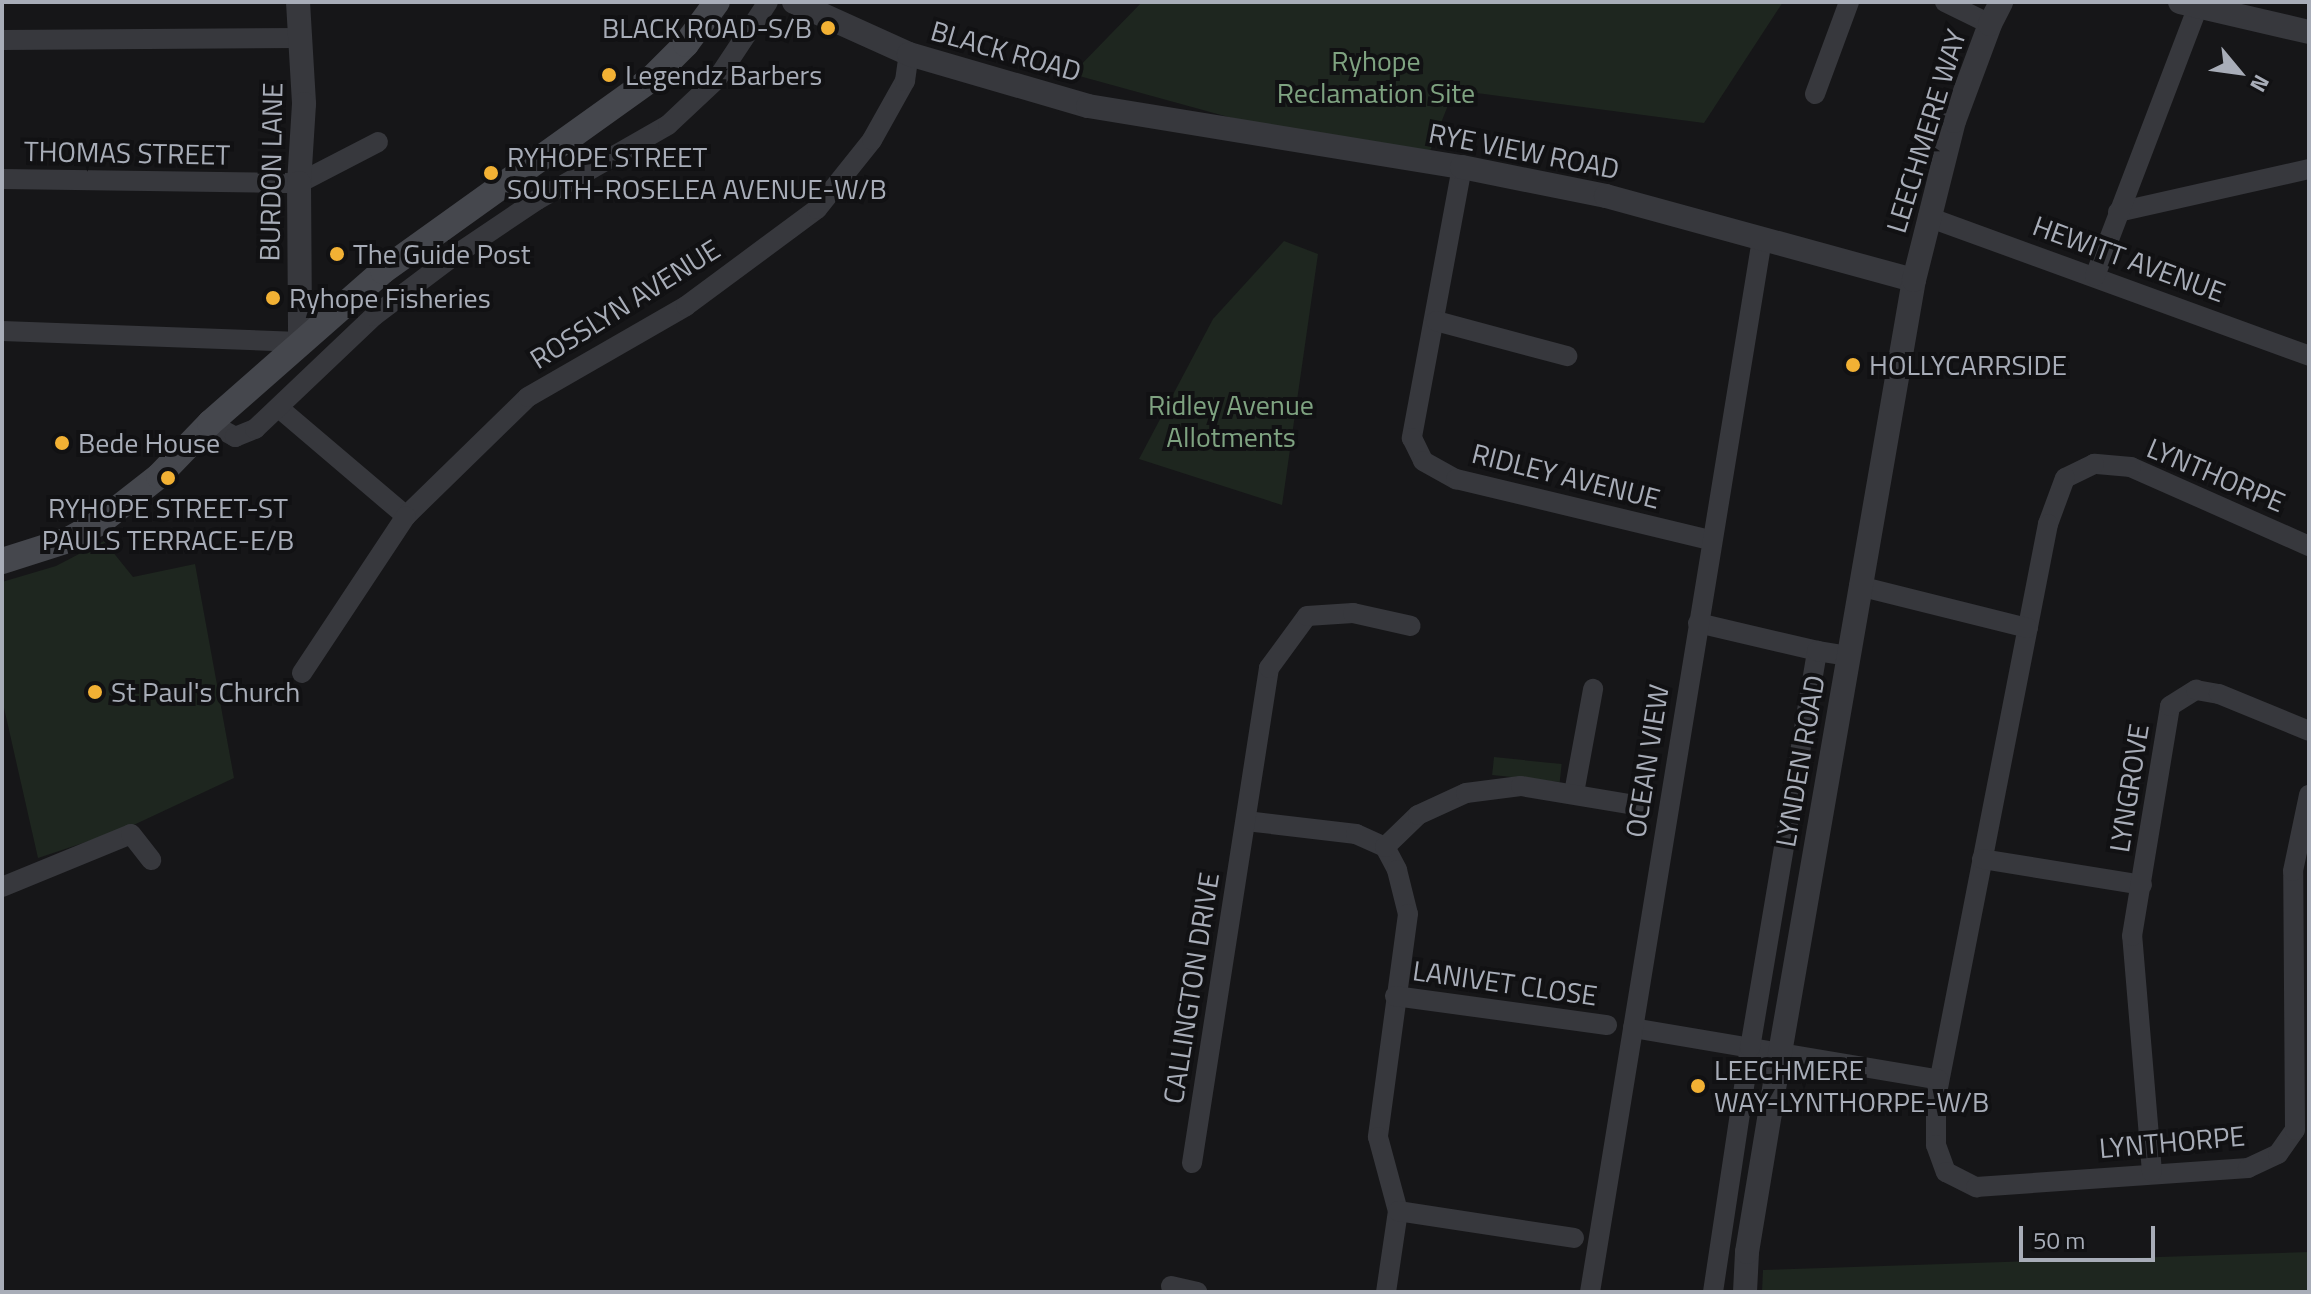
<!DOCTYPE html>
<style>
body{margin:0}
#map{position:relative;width:2311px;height:1294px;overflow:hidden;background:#161618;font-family:"Titillium Web",sans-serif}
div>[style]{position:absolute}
.green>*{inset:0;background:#1e261f;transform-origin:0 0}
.minor>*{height:20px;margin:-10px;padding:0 10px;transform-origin:10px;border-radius:10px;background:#37383d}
.tertiary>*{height:24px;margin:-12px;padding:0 12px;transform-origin:12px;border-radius:12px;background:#37383d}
.secondary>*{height:26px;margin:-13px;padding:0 13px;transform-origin:13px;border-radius:13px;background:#45474d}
.dots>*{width:22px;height:22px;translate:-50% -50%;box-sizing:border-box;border:4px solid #111113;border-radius:50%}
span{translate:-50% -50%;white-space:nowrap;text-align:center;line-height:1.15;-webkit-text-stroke:8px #111113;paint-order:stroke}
.poi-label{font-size:28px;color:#a8adb8}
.right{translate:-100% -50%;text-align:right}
.left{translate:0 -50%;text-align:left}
.street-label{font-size:28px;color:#a8adb8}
.park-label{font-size:28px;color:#7fa381}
.frame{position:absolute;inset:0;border:4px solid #a8adb8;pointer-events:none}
.north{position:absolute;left:2199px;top:32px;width:80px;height:80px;-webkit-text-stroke:6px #111113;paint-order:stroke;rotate:119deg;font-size:22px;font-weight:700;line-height:32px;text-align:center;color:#a8adb8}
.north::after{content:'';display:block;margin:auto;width:28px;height:36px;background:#a8adb8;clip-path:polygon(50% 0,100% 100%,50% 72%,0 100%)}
.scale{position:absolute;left:2019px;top:1226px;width:136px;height:36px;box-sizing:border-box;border:4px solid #a8adb8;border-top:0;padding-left:10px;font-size:24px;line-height:28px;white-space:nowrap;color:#a8adb8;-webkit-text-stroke:6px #111113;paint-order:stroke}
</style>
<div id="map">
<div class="green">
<div style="clip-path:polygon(1142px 2px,1783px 2px,1704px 123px,1454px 90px,1426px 161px,1345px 149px,1072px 74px)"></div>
<div style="clip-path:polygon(1284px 241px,1318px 254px,1282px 505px,1139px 459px,1213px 319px)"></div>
<div style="clip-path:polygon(104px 541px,133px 577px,195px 564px,234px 778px,125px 829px,38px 858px,2px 699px,2px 582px,56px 566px)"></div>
<div style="left:1494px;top:757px;width:68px;height:18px;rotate:6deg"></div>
<div style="clip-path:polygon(2309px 1252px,2309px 1292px,1762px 1292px,1763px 1270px)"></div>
</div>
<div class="minor">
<div style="left:1945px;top:2px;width:50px;rotate:26.1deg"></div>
<div style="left:2px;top:40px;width:297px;rotate:-0.4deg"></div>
<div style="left:1815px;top:94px;width:98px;rotate:-69.7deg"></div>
<div style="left:1462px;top:167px;width:276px;rotate:100.5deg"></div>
<div style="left:1412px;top:438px;width:25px;rotate:64deg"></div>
<div style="left:1423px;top:461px;width:38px;rotate:29deg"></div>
<div style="left:1456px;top:479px;width:262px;rotate:13.5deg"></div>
<div style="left:2px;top:179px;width:297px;rotate:0.8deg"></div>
<div style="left:299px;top:183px;width:89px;rotate:-27.4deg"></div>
<div style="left:2118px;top:212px;width:196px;rotate:-12.7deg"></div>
<div style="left:1928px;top:217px;width:406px;rotate:20deg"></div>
<div style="left:2095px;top:276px;width:286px;rotate:-69.1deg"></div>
<div style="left:1436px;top:321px;width:136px;rotate:15deg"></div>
<div style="left:2px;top:331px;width:298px;rotate:2.1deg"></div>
<div style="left:279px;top:408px;width:167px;rotate:40.4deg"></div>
<div style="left:406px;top:516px;width:170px;rotate:-44.3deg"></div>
<div style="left:528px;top:397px;width:182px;rotate:-29.9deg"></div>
<div style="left:686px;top:306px;width:163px;rotate:-36.5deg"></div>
<div style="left:817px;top:209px;width:88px;rotate:-51.4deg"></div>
<div style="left:872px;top:140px;width:68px;rotate:-60.8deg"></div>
<div style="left:905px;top:81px;width:27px;rotate:-82deg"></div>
<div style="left:210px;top:423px;width:29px;rotate:29deg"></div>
<div style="left:235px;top:437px;width:22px;rotate:-22deg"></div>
<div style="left:255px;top:429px;width:164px;rotate:-43.5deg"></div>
<div style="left:374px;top:316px;width:96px;rotate:-37deg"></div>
<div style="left:451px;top:258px;width:104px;rotate:-34deg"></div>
<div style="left:537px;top:200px;width:151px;rotate:-29.8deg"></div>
<div style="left:668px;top:125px;width:67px;rotate:-43.2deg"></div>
<div style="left:717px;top:79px;width:92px;rotate:-56.5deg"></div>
<div style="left:2309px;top:546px;width:195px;rotate:-156.1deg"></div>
<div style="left:2131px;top:467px;width:37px;rotate:-175deg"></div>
<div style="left:2094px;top:464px;width:32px;rotate:154deg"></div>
<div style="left:2065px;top:478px;width:49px;rotate:110.3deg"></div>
<div style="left:2048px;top:524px;width:585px;rotate:101.04deg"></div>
<div style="left:1936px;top:1098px;width:47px;rotate:90deg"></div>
<div style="left:1936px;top:1145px;width:29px;rotate:70deg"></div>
<div style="left:1946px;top:1172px;width:34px;rotate:27deg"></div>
<div style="left:1976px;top:1187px;width:273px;rotate:-4deg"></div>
<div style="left:2248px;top:1168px;width:33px;rotate:-25deg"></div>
<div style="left:2278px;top:1154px;width:29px;rotate:-55deg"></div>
<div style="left:2295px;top:1130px;width:259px;rotate:-90.4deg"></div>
<div style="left:2293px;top:871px;width:78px;rotate:-78.1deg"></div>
<div style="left:1859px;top:586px;width:174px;rotate:14deg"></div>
<div style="left:1698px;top:623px;width:122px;rotate:13.2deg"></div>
<div style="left:302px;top:673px;width:188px;rotate:-56.5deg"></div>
<div style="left:1574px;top:793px;width:106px;rotate:-79.6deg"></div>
<div style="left:1246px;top:821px;width:111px;rotate:6.7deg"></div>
<div style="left:1356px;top:834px;width:32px;rotate:24deg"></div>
<div style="left:1385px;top:847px;width:26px;rotate:62deg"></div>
<div style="left:1397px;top:870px;width:45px;rotate:76deg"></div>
<div style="left:1408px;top:914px;width:225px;rotate:97.7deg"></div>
<div style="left:1378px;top:1137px;width:77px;rotate:74.9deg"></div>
<div style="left:1398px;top:1211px;width:82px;rotate:98.4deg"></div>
<div style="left:1385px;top:847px;width:46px;rotate:-44.1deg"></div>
<div style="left:1418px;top:815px;width:53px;rotate:-24.6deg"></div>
<div style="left:1466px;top:793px;width:55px;rotate:-7.3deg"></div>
<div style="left:1521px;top:786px;width:116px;rotate:9.5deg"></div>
<div style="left:1982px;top:859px;width:162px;rotate:9.2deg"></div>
<div style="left:2px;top:887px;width:139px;rotate:-22.3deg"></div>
<div style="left:131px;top:834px;width:33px;rotate:52deg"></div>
<div style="left:1395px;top:996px;width:214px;rotate:7.8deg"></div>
<div style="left:1633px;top:1028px;width:310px;rotate:9.6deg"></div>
<div style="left:1192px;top:1163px;width:501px;rotate:-81.16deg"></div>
<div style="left:1269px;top:668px;width:64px;rotate:-53.8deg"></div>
<div style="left:1307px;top:616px;width:46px;rotate:-3.7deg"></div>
<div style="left:1353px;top:613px;width:59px;rotate:12.6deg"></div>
<div style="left:2152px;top:1172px;width:237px;rotate:-94.8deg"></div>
<div style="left:2132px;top:936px;width:233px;rotate:-80.6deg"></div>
<div style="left:2170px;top:706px;width:31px;rotate:-32deg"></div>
<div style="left:2196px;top:690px;width:23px;rotate:10deg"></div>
<div style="left:2219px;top:694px;width:97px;rotate:22.3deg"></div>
<div style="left:1398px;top:1211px;width:178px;rotate:8.7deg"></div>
<div style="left:1171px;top:1286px;width:27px;rotate:13deg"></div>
<div style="left:1590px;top:1292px;width:1067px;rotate:-80.72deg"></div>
<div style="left:1713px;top:1292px;width:247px;rotate:-81.4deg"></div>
<div style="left:1750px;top:1048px;width:403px;rotate:-80.4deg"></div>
<div style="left:1817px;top:651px;width:31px;rotate:9deg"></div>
</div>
<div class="tertiary">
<div style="left:298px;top:2px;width:102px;rotate:86.6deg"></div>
<div style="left:304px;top:104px;width:79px;rotate:93.6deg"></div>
<div style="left:299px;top:183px;width:159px;rotate:89.6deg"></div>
<div style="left:794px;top:2px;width:126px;rotate:24.3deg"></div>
<div style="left:909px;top:54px;width:186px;rotate:16.2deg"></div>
<div style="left:1088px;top:106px;width:379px;rotate:9.3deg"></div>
<div style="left:1462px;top:167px;width:147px;rotate:11.4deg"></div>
<div style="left:1606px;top:196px;width:319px;rotate:15.3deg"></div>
<div style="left:2180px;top:2px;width:132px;rotate:13.1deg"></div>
<div style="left:1745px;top:1292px;width:40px;rotate:-87.1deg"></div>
<div style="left:1747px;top:1252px;width:202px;rotate:-80.6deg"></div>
<div style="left:1780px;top:1053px;width:785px;rotate:-80.17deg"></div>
<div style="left:1914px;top:280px;width:164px;rotate:-75.9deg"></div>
<div style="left:1954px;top:121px;width:103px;rotate:-69.6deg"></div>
<div style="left:1990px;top:24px;width:25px;rotate:-63deg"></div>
</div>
<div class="secondary">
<div style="left:2px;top:561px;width:69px;rotate:-17.7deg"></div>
<div style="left:68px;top:540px;width:35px;rotate:-29deg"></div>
<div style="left:99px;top:523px;width:76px;rotate:-38.1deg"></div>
<div style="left:159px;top:476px;width:74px;rotate:-46.1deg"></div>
<div style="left:210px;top:423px;width:230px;rotate:-41.3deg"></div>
<div style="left:383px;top:271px;width:328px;rotate:-35.6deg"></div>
<div style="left:650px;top:80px;width:51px;rotate:-45deg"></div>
<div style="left:686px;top:44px;width:52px;rotate:-53.6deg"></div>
</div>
<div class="dots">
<div style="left:828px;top:28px;background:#f2b134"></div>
<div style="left:609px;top:75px;background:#f2b134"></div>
<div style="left:491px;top:173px;background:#f2b134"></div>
<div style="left:337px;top:254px;background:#f2b134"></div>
<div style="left:273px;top:298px;background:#f2b134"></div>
<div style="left:1853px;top:365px;background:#f2b134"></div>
<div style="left:62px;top:443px;background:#f2b134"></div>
<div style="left:168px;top:478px;background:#f2b134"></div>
<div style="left:95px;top:692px;background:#f2b134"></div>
<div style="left:1698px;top:1086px;background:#f2b134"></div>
</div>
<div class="poi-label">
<span class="right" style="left:812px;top:28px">BLACK ROAD-S/B</span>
<span class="left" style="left:625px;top:75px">Legendz Barbers</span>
<span class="left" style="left:507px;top:173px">RYHOPE STREET<br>SOUTH-ROSELEA AVENUE-W/B</span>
<span class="left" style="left:353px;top:254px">The Guide Post</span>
<span class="left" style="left:289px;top:298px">Ryhope Fisheries</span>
<span class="left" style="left:1869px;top:365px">HOLLYCARRSIDE</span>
<span class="left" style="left:78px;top:443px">Bede House</span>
<span style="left:168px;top:524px">RYHOPE STREET-ST<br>PAULS TERRACE-E/B</span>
<span class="left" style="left:111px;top:692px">St Paul's Church</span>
<span class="left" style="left:1714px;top:1086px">LEECHMERE<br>WAY-LYNTHORPE-W/B</span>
</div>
<div class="street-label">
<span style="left:1006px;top:51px;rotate:16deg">BLACK ROAD</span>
<span style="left:1926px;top:131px;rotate:-73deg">LEECHMERE WAY</span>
<span style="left:1524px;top:151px;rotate:11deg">RYE VIEW ROAD</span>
<span style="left:127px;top:153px;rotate:1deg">THOMAS STREET</span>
<span style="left:271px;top:172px;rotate:-89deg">BURDON LANE</span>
<span style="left:2129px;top:259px;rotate:20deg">HEWITT AVENUE</span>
<span style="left:625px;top:304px;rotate:-32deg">ROSSLYN AVENUE</span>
<span style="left:2216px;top:475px;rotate:23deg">LYNTHORPE</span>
<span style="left:1566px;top:476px;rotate:14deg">RIDLEY AVENUE</span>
<span style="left:1647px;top:761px;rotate:-81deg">OCEAN VIEW</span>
<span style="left:1800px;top:761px;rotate:-80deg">LYNDEN ROAD</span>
<span style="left:2129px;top:788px;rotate:-81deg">LYNGROVE</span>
<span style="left:1505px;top:983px;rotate:8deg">LANIVET CLOSE</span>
<span style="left:1191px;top:988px;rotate:-81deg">CALLINGTON DRIVE</span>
<span style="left:2172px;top:1142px;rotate:-5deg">LYNTHORPE</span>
</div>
<div class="park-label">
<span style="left:1376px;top:77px">Ryhope<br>Reclamation Site</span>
<span style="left:1231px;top:421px">Ridley Avenue<br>Allotments</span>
</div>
<div class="frame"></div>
<div class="north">N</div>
<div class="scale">50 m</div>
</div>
